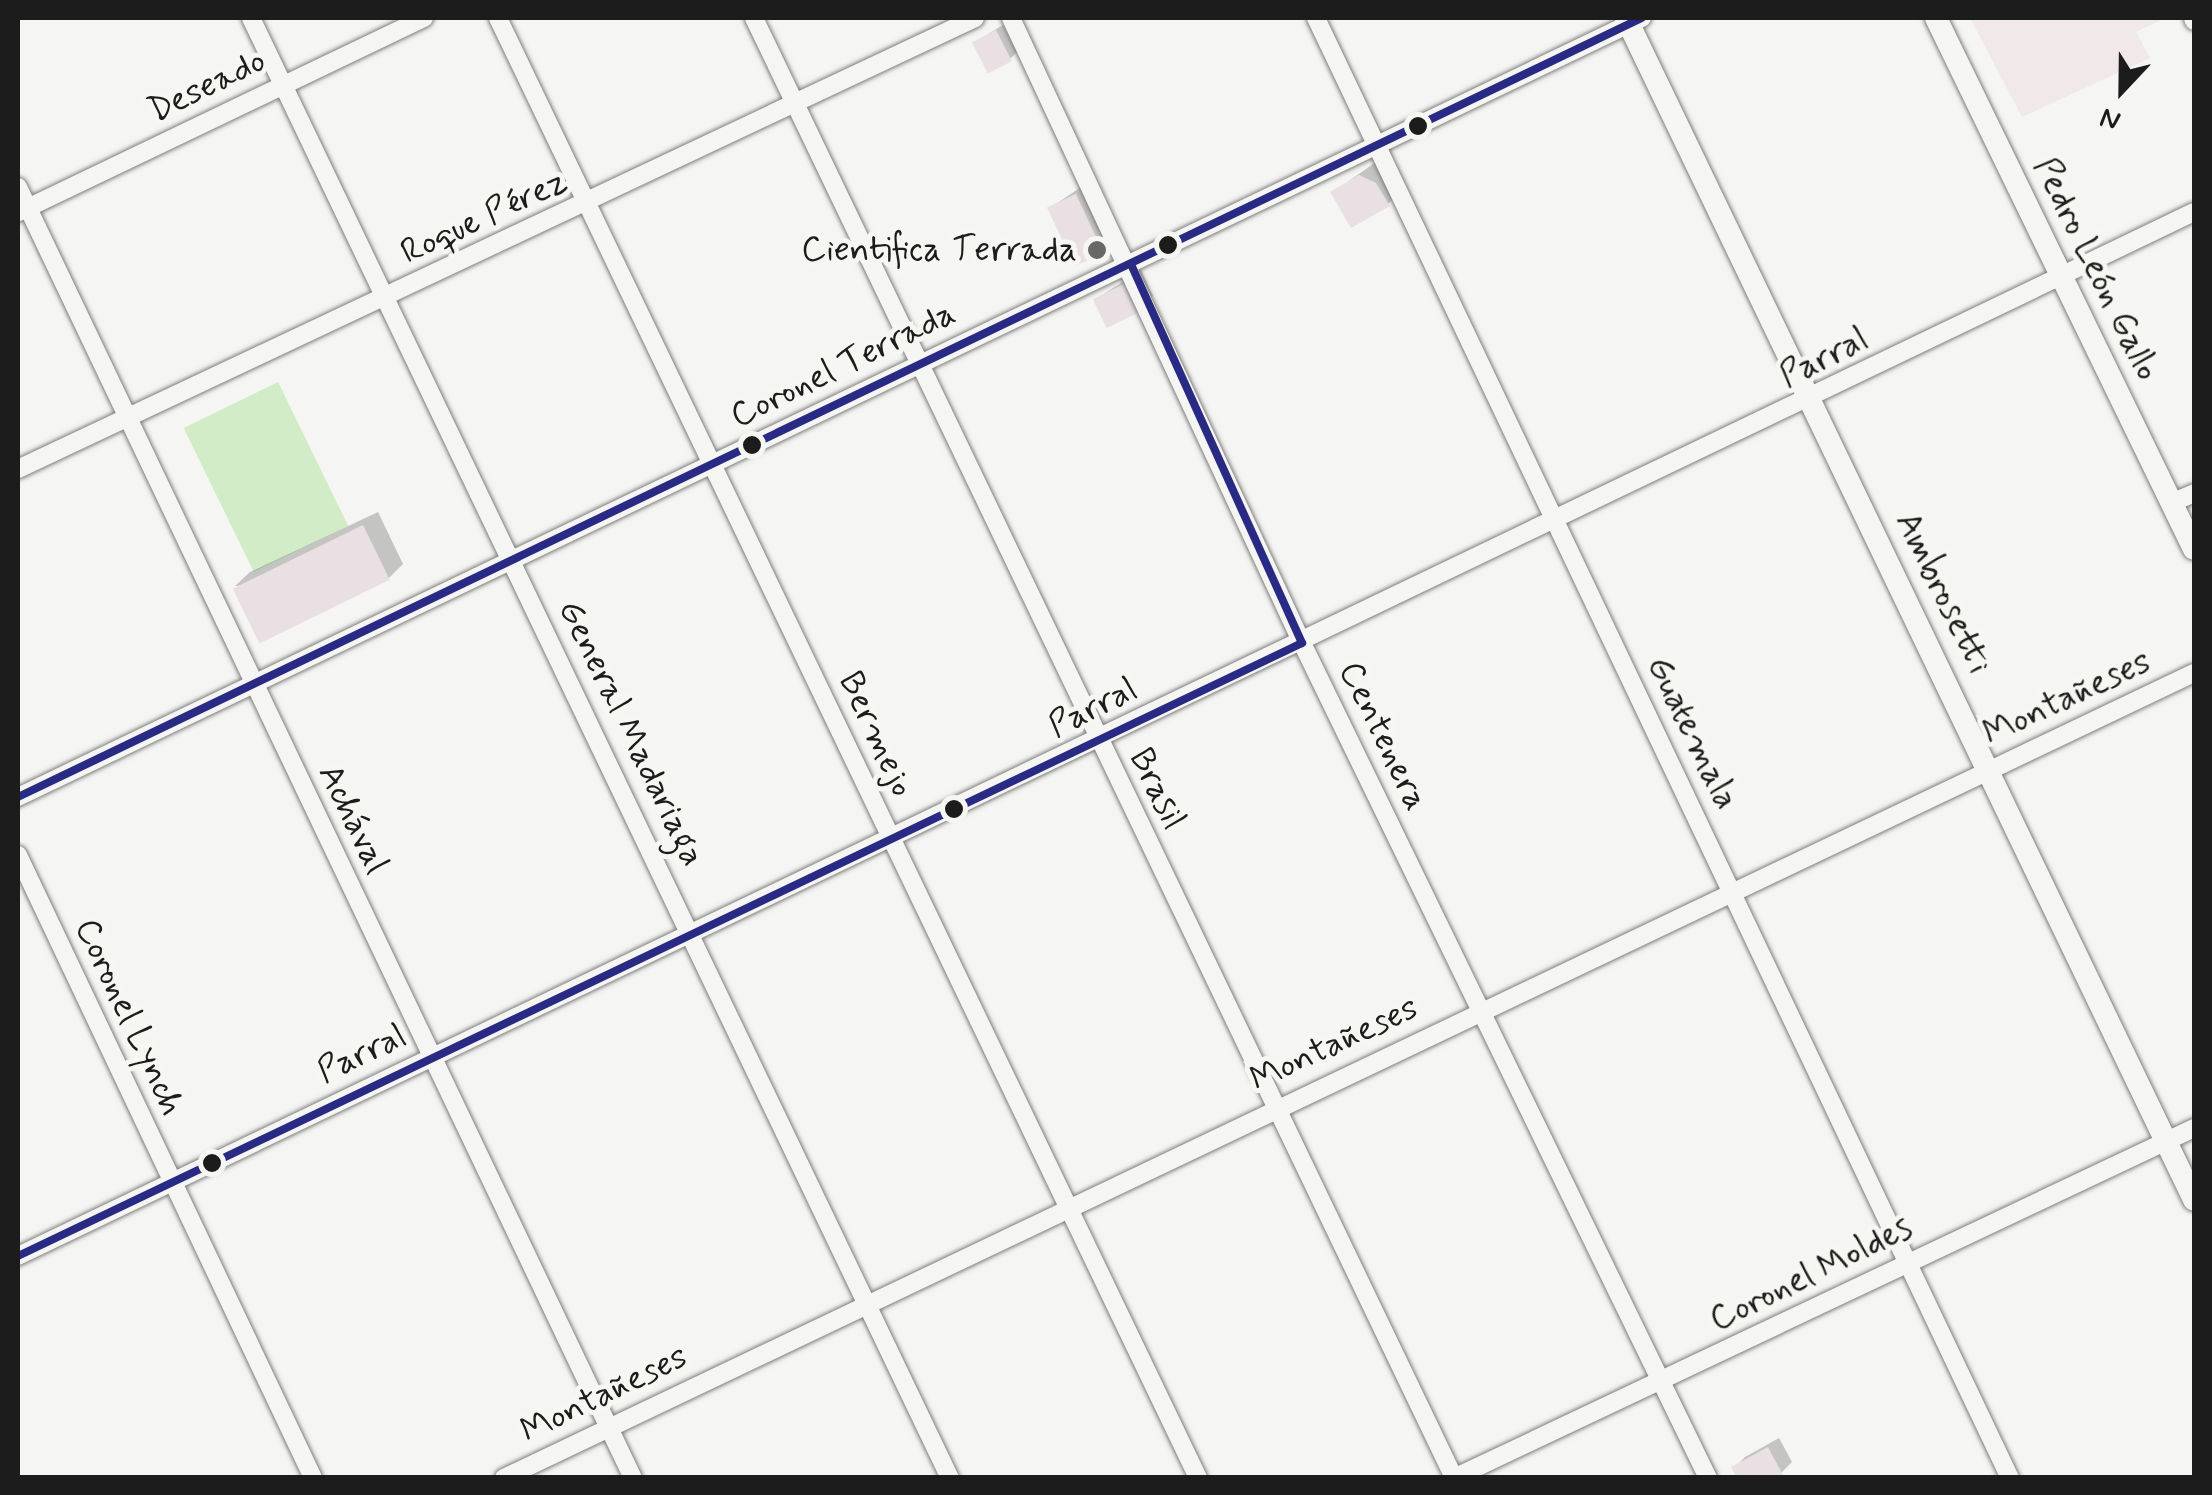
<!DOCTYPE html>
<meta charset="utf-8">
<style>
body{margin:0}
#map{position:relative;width:2212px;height:1495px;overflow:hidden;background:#f5f5f3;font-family:Mynerve,sans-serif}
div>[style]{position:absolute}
.built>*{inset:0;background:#f1e8ea}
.green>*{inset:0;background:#d1ecc7;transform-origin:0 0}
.shadow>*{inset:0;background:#0003}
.building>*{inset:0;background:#eae0e4;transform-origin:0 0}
.roads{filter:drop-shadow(0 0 2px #7e7e7d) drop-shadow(0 0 2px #7e7e7d)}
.minor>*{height:18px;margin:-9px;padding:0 9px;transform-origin:9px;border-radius:9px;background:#f5f5f3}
.tertiary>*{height:22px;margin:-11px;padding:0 11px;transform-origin:11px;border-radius:11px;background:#f5f5f3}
.bus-1>*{height:8px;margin:-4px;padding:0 4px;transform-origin:4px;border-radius:4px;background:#292a83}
.dots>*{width:28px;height:28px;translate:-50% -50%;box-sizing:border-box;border:5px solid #f6f6f2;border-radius:50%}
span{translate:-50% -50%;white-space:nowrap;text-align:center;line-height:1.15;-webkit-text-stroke:10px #f6f6f2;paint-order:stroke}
.street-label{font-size:35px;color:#1c1c1c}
.poi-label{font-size:35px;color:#1c1c1c}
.right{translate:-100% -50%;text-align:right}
.frame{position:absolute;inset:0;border:20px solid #1c1c1c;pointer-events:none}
.north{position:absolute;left:2072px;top:40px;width:100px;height:100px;-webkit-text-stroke:8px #f6f6f2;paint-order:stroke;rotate:202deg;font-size:28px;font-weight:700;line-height:40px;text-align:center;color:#1c1c1c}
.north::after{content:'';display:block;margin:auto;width:35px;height:45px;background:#1c1c1c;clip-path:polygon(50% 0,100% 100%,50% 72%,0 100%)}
</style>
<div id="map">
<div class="built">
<div style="clip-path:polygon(1970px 18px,2165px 18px,2136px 32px,2150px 58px,2022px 117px)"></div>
</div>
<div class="green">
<div style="left:278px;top:382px;width:160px;height:105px;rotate:64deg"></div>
</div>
<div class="shadow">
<div style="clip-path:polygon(1003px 25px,1017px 52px,1010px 59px,975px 42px)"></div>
<div style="clip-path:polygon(1376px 162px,1403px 190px,1388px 204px,1333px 192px)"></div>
<div style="clip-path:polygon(1090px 181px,1117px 237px,1102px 251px,1050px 208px)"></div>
<div style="clip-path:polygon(1141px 270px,1153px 296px,1138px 310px,1096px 299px)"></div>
<div style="clip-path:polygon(378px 512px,403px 564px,389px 578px,235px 586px,250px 572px)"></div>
<div style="clip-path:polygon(1779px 1438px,1792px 1462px,1781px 1473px,1739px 1478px,1734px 1468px,1745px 1457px)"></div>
</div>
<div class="building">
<div style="left:996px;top:30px;width:35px;height:27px;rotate:63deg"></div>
<div style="clip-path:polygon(1359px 175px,1376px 183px,1390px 206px,1351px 228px,1330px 192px)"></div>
<div style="left:1076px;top:194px;width:65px;height:32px;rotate:65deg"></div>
<div style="left:1126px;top:283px;width:32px;height:37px;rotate:64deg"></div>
<div style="left:363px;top:525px;width:61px;height:145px;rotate:64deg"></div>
<div style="clip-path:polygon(1768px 1447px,1783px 1475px,1737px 1478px,1731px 1467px)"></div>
</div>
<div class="roads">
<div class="minor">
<div style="left:251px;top:18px;width:1619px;rotate:64.42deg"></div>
<div style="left:498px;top:18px;width:1619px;rotate:64.38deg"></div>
<div style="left:754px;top:18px;width:1619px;rotate:64.38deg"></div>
<div style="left:1011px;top:18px;width:689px;rotate:65.03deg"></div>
<div style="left:1302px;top:643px;width:928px;rotate:64.07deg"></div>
<div style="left:1316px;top:18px;width:1617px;rotate:64.58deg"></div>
<div style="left:2193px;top:18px;width:3px;rotate:72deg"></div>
<div style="left:18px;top:187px;width:1430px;rotate:64.53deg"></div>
<div style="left:19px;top:212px;width:449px;rotate:-25.6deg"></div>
<div style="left:18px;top:469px;width:1058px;rotate:-25.23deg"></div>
<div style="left:2171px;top:503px;width:25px;rotate:-23deg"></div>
<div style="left:18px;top:797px;width:1801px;rotate:-25.63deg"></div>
<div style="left:18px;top:855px;width:689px;rotate:64.66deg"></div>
<div style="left:18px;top:1256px;width:2413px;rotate:-25.63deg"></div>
<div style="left:504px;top:1478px;width:1872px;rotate:-25.47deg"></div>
<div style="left:1454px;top:1478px;width:819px;rotate:-25.31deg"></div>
</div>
<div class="tertiary">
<div style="left:1626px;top:18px;width:1311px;rotate:64.33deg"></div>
<div style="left:1936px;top:18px;width:590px;rotate:64.09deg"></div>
</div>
</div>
<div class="bus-1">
<div style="left:18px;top:797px;width:1801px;rotate:-25.63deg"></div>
<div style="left:18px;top:1256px;width:1423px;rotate:-25.52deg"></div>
<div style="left:1302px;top:643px;width:416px;rotate:-114.3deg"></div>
</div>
<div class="dots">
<div style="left:1418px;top:126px;background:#1c1c1c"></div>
<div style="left:1168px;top:245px;background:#1c1c1c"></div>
<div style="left:1097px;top:250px;background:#686867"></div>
<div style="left:752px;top:445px;background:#1c1c1c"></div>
<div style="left:954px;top:809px;background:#1c1c1c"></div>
<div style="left:212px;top:1163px;background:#1c1c1c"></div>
</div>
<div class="street-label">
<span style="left:207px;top:86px;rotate:-26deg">Deseado</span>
<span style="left:484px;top:217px;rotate:-25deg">Roque Pérez</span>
<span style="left:2096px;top:269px;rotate:64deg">Pedro León Gallo</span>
<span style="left:1824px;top:358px;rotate:-26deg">Parral</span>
<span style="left:843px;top:365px;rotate:-26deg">Coronel Terrada</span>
<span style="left:1943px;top:593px;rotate:64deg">Ambrosetti</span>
<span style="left:2067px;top:698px;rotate:-25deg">Montañeses</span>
<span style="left:1093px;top:708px;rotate:-26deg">Parral</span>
<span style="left:631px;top:733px;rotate:64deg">General Madariaga</span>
<span style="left:1692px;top:733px;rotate:64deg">Guatemala</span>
<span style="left:876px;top:734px;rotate:65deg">Bermejo</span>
<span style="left:1383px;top:736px;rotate:64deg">Centenera</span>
<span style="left:1157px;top:789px;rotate:64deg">Brasil</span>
<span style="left:353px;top:819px;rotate:64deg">Achával</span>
<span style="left:129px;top:1017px;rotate:65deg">Coronel Lynch</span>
<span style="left:1334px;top:1044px;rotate:-25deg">Montañeses</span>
<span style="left:362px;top:1054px;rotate:-25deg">Parral</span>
<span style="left:1811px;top:1274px;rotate:-26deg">Coronel Moldes</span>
<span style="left:604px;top:1394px;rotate:-26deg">Montañeses</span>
</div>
<div class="poi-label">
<span class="right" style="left:1077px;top:250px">Cientifica Terrada</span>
</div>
<div class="frame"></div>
<div class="north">N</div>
</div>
